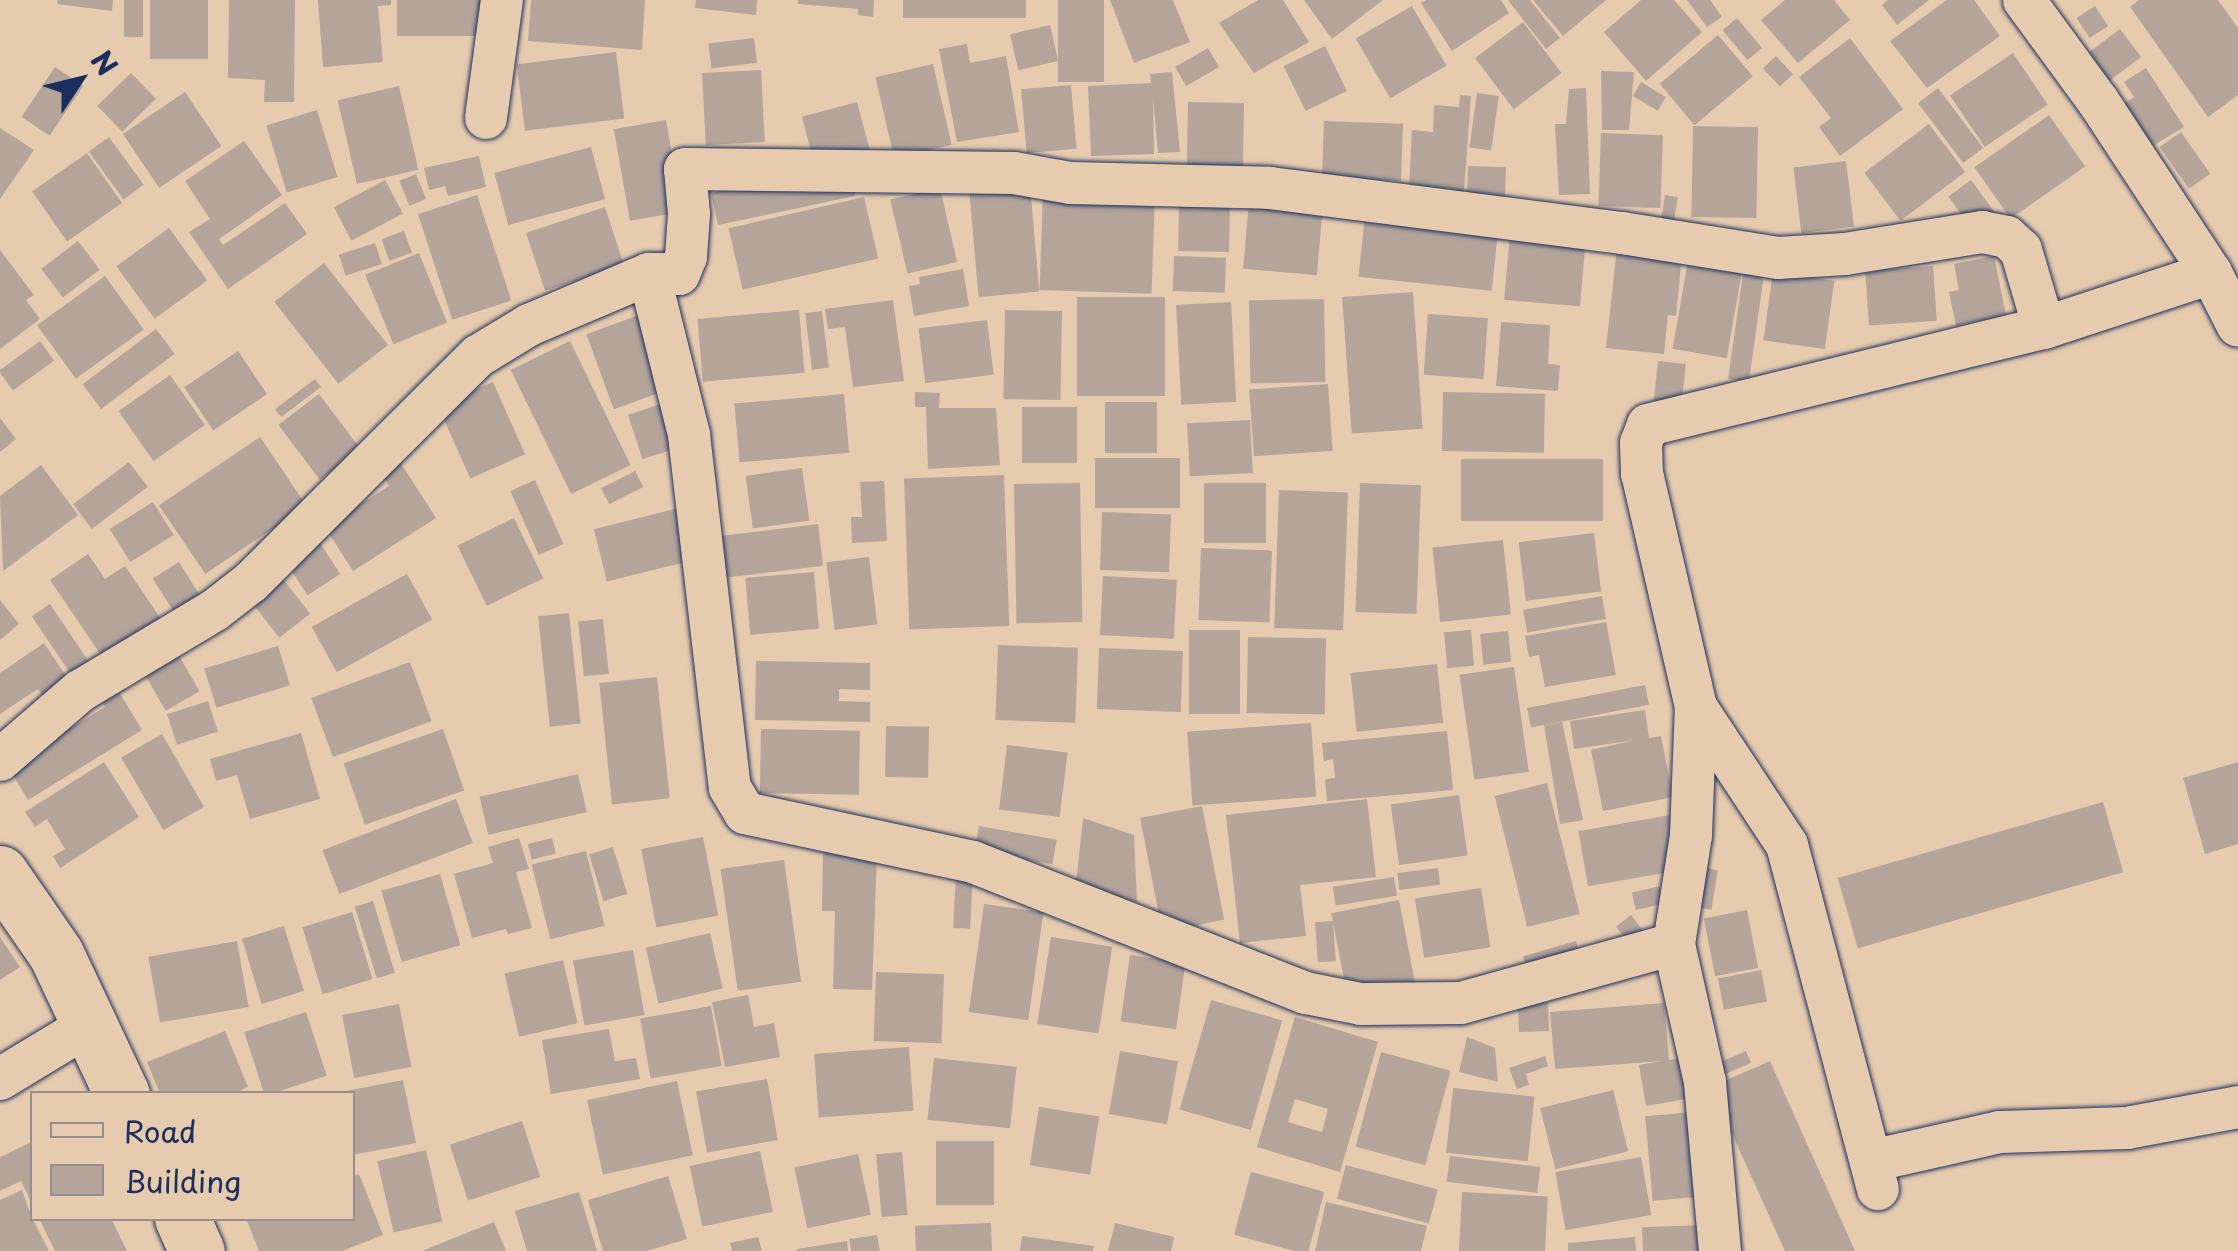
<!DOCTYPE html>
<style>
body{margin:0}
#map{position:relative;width:2238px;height:1251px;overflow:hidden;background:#e7cbae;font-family:"Playpen Sans",sans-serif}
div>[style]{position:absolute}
.building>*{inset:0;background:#b4a49a;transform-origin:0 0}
.roads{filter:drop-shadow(0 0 2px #1b2f5e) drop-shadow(0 0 2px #1b2f5e)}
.minor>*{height:42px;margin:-21px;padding:0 21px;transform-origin:21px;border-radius:21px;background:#e7cbae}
.major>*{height:55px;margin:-27.5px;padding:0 27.5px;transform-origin:27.5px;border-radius:27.5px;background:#e7cbae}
span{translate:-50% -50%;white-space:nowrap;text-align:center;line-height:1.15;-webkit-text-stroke:8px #e7cbae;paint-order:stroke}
.legend{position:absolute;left:30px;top:1091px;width:325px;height:130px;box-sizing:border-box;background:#e7cbae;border:2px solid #958d8e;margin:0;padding:12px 18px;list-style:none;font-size:30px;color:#1b2f5e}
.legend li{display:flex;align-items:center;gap:20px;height:50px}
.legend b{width:50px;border:2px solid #958d8e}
.north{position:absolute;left:30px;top:30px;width:100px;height:100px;-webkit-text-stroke:8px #e7cbae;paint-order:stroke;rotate:55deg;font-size:28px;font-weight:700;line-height:40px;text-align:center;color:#1b2f5e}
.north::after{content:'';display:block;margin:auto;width:35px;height:45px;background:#1b2f5e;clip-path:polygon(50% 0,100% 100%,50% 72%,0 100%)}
</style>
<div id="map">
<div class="building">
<div style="clip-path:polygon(58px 0,113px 0,112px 11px,57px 4px)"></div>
<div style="left:124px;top:0;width:19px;height:37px"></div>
<div style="left:150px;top:0;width:58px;height:59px"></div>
<div style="clip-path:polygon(229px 0,295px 0,294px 102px,264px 102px,265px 80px,228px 78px)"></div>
<div style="clip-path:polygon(318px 0,391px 0,391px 5px,378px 6px,383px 62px,323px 67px)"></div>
<div style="left:397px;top:0;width:89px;height:36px"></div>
<div style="clip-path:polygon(531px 0,645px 0,642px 50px,528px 41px)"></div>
<div style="clip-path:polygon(696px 0,757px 0,756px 15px,695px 8px)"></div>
<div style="clip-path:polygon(798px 0,874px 0,873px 17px,858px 15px,858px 9px,798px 4px)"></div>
<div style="left:903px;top:0;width:123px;height:18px"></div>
<div style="left:1058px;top:0;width:46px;height:82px"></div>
<div style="clip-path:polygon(1110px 0,1173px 0,1190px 42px,1134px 63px)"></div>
<div style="clip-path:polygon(1258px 0,1283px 0,1309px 42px,1254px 73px,1219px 23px)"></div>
<div style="clip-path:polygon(1304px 0,1383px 0,1332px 39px)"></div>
<div style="clip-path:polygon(1426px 0,1501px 0,1509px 13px,1452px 51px,1421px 3px)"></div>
<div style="clip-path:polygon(1508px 0,1530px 0,1560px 38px,1546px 49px)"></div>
<div style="clip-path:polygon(1533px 0,1606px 0,1563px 36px)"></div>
<div style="clip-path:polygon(1641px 0,1674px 0,1702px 32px,1646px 81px,1604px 32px)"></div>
<div style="clip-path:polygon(1687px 0,1710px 0,1722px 17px,1707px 27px)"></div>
<div style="clip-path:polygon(1785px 0,1834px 0,1850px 20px,1798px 63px,1761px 20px)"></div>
<div style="clip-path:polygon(1888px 0,1929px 0,1897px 25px,1882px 5px)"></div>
<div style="clip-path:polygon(1947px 0,1974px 0,2000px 36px,1927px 88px,1890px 41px)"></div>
<div style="clip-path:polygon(2139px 0,2218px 0,2238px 28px,2238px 95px,2208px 117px,2130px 7px)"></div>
<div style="left:1412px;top:6px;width:69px;height:65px;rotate:60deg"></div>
<div style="left:2095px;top:6px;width:24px;height:22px;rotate:57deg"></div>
<div style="left:1737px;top:18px;width:39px;height:19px;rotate:50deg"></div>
<div style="left:1523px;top:22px;width:64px;height:60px;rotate:53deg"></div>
<div style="left:1050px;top:25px;width:37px;height:41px;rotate:77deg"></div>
<div style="left:2120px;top:29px;width:35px;height:42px;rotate:53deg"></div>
<div style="left:1718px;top:35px;width:54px;height:76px;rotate:50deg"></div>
<div style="left:754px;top:38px;width:25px;height:46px;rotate:83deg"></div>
<div style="clip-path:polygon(1850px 38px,1903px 109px,1840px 156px,1819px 127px,1831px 118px,1799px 77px)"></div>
<div style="clip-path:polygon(967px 44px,970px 63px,1006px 56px,1019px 132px,957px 142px,939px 49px)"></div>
<div style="left:1325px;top:46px;width:50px;height:46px;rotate:64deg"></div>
<div style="left:1208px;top:48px;width:22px;height:38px;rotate:60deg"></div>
<div style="left:616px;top:52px;width:67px;height:100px;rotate:83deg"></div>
<div style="left:2013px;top:53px;width:62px;height:76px;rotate:56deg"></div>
<div style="left:1776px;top:56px;width:25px;height:18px;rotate:47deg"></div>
<div style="left:933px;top:64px;width:83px;height:59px;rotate:77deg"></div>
<div style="left:55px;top:67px;width:34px;height:60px;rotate:34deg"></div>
<div style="clip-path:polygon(2146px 68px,2184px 127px,2151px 147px,2123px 104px,2134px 97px,2124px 82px)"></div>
<div style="left:761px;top:70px;width:72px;height:59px;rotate:87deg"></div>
<div style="clip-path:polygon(1601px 71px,1634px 72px,1629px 130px,1602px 130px)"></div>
<div style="clip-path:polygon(1172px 72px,1180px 152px,1158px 153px,1153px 97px,1154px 154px,1091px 156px,1088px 86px,1151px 83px,1150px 74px)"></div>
<div style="left:131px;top:73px;width:36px;height:47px;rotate:46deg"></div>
<div style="left:1641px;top:82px;width:29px;height:16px;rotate:31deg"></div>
<div style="left:1071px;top:85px;width:64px;height:50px;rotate:85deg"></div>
<div style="left:399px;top:86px;width:86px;height:63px;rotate:77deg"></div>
<div style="clip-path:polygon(1586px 88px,1590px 194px,1559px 195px,1555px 124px,1566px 124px,1569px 89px)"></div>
<div style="left:1938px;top:88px;width:75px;height:25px;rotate:53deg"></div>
<div style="left:185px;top:92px;width:65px;height:75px;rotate:56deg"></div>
<div style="left:1477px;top:93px;width:22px;height:55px;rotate:8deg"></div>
<div style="clip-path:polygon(1460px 95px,1471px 96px,1464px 192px,1409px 188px,1412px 130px,1433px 132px,1434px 105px,1459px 107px)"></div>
<div style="left:857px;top:102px;width:53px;height:57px;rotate:75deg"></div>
<div style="left:1188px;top:102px;width:56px;height:67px;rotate:1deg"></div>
<div style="left:317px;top:110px;width:70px;height:53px;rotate:73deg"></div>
<div style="left:2049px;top:115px;width:63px;height:91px;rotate:55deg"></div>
<div style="left:666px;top:120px;width:93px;height:53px;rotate:80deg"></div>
<div style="left:1324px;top:121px;width:79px;height:57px;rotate:2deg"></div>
<div style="left:1929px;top:124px;width:60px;height:81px;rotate:53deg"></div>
<div style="left:1693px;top:126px;width:65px;height:91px;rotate:1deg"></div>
<div style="clip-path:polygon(0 128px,34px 150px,0 199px)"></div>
<div style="left:2181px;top:132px;width:51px;height:26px;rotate:55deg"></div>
<div style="left:1601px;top:133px;width:62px;height:73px;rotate:2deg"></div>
<div style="left:109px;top:137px;width:59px;height:25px;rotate:54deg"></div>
<div style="clip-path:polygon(244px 141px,282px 195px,219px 239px,223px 245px,285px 203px,307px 234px,228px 289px,189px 232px,210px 219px,185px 181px)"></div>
<div style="left:591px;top:147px;width:54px;height:100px;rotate:75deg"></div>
<div style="left:87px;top:153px;width:61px;height:67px;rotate:55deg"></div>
<div style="clip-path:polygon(479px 156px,486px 187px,448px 196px,445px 186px,429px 190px,424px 168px)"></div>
<div style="left:1846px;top:161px;width:66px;height:53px;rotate:83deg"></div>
<div style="left:1468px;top:166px;width:38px;height:31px;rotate:2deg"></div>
<div style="clip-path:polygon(803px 173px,852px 178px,855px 196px,718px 225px,711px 193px)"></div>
<div style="left:416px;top:174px;width:27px;height:18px;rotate:68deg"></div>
<div style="left:385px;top:180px;width:38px;height:58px;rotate:62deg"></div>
<div style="left:1971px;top:180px;width:43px;height:28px;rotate:54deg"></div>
<div style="left:1030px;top:185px;width:107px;height:61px;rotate:85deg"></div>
<div style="left:940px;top:188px;width:76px;height:51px;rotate:77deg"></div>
<div style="left:1043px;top:193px;width:112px;height:97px;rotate:2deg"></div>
<div style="left:477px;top:195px;width:111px;height:62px;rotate:72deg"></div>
<div style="left:1665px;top:195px;width:13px;height:24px;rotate:9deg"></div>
<div style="left:864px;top:197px;width:63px;height:139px;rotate:77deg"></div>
<div style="left:1179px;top:201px;width:51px;height:50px;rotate:1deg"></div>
<div style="left:1249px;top:202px;width:74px;height:67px;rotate:5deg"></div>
<div style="left:605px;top:207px;width:61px;height:83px;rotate:72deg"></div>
<div style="left:1365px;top:215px;width:134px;height:62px;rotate:6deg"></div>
<div style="left:169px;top:228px;width:65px;height:65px;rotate:54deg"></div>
<div style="left:404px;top:231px;width:23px;height:24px;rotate:70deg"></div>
<div style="left:1510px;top:234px;width:76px;height:66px;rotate:5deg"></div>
<div style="left:78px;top:241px;width:36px;height:46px;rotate:53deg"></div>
<div style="left:375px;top:243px;width:22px;height:38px;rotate:72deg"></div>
<div style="clip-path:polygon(1617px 248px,1682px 256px,1676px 316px,1668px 315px,1664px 354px,1606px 348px)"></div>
<div style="clip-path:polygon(0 250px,34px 295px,26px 300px,40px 319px,0 349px)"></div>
<div style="left:419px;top:253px;width:75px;height:58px;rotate:68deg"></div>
<div style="left:1174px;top:256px;width:52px;height:35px;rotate:2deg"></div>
<div style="clip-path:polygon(1994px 256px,2006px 315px,1956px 326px,1949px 292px,1959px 290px,1954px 264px)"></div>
<div style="left:1688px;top:261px;width:55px;height:89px;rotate:10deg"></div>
<div style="left:324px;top:263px;width:104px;height:63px;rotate:52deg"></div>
<div style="left:1744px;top:266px;width:21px;height:114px;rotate:8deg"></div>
<div style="left:1933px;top:266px;width:55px;height:68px;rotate:86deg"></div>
<div style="clip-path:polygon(963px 269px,969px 306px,914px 316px,909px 286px,920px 284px,919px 277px)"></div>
<div style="left:1773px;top:272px;width:62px;height:69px;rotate:8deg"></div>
<div style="left:105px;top:276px;width:66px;height:84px;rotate:54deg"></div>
<div style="left:1413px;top:292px;width:137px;height:71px;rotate:86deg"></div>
<div style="left:1077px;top:297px;width:88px;height:99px"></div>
<div style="left:1324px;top:299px;width:83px;height:75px;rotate:89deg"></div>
<div style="clip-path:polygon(893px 300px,904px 381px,853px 387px,845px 327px,828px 329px,825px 309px)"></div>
<div style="left:1231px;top:302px;width:100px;height:55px;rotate:87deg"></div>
<div style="left:799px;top:310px;width:63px;height:102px;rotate:85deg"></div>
<div style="left:1005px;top:310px;width:57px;height:89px;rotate:1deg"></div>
<div style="left:822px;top:311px;width:57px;height:17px;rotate:83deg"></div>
<div style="left:1428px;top:314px;width:60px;height:61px;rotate:4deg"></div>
<div style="left:639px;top:315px;width:80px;height:56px;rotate:70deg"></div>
<div style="left:987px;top:320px;width:55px;height:69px;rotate:83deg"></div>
<div style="clip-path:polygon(1501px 322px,1550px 325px,1548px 364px,1560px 365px,1558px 391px,1496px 386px)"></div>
<div style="left:156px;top:329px;width:31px;height:92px;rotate:53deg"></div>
<div style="left:40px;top:341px;width:24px;height:51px;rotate:54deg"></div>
<div style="left:570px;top:341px;width:138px;height:66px;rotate:64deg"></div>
<div style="left:238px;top:351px;width:52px;height:65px;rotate:56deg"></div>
<div style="left:1658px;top:361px;width:28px;height:42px;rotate:6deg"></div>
<div style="left:170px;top:375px;width:61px;height:63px;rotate:55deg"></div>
<div style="left:315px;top:379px;width:10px;height:50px;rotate:53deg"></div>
<div style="left:493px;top:382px;width:79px;height:60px;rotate:66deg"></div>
<div style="left:1328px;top:384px;width:67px;height:79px;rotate:86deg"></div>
<div style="clip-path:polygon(915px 392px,940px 393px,939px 408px,996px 408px,1000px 465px,928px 469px,926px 407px,915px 407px)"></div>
<div style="left:1443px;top:392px;width:102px;height:59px;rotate:1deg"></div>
<div style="left:319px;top:394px;width:69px;height:51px;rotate:53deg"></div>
<div style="left:844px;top:394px;width:59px;height:110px;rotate:85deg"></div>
<div style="left:667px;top:402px;width:47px;height:41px;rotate:72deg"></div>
<div style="left:1105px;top:402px;width:52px;height:51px"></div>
<div style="left:1022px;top:407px;width:55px;height:56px"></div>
<div style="clip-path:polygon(0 418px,16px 439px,0 452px)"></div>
<div style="left:1250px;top:420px;width:53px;height:63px;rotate:87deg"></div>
<div style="left:260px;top:437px;width:83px;height:122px;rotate:56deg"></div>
<div style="left:1095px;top:458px;width:85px;height:50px"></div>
<div style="left:1461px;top:459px;width:142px;height:62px"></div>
<div style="left:129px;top:462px;width:31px;height:70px;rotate:53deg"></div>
<div style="clip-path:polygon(400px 462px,436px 518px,353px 571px,325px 527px,389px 486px,382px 474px)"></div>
<div style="clip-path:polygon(41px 465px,78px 515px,3px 571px,0 496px)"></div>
<div style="left:802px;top:468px;width:53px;height:57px;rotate:82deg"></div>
<div style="left:635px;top:471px;width:18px;height:38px;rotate:63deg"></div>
<div style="left:1004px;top:475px;width:151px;height:100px;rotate:88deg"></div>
<div style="left:535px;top:480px;width:70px;height:27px;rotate:66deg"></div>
<div style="clip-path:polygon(884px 481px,887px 541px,852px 543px,851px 517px,862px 517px,860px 482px)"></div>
<div style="left:1080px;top:483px;width:139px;height:66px;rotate:89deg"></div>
<div style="left:1204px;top:483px;width:62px;height:60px"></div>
<div style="left:1360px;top:483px;width:61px;height:129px;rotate:2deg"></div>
<div style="left:1279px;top:490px;width:69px;height:138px;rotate:2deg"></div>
<div style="left:153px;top:502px;width:39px;height:51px;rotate:58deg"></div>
<div style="left:687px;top:506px;width:54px;height:96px;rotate:76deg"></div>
<div style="left:1102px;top:512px;width:69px;height:58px;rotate:2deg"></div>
<div style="left:514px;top:518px;width:67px;height:63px;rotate:64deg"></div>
<div style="left:818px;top:524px;width:42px;height:109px;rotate:83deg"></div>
<div style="left:1594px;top:533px;width:59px;height:76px;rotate:83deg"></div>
<div style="left:1503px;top:540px;width:75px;height:71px;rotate:84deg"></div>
<div style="left:320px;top:543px;width:37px;height:39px;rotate:57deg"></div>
<div style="left:1201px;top:548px;width:71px;height:72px;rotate:2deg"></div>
<div style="clip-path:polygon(88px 554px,105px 579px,125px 566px,163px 622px,105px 661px,50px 580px)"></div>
<div style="left:869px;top:557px;width:68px;height:43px;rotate:83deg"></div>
<div style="left:179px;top:562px;width:47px;height:31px;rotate:58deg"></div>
<div style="left:814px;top:572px;width:57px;height:69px;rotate:85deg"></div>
<div style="left:407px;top:574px;width:52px;height:109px;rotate:61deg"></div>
<div style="left:1103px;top:576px;width:74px;height:59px;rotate:3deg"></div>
<div style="left:283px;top:579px;width:44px;height:39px;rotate:52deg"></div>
<div style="left:1602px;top:596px;width:23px;height:80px;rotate:80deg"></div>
<div style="clip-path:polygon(0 600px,19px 624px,0 640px)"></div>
<div style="left:50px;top:604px;width:73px;height:22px;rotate:56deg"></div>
<div style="left:569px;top:613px;width:111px;height:31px;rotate:84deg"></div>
<div style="left:603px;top:619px;width:55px;height:25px;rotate:84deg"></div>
<div style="clip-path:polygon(1606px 622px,1616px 675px,1545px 687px,1539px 655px,1529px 657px,1525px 636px)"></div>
<div style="left:1189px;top:630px;width:51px;height:84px"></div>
<div style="left:1471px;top:630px;width:36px;height:27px;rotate:85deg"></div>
<div style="left:1508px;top:631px;width:31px;height:28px;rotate:84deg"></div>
<div style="left:1248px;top:637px;width:78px;height:76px;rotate:1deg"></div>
<div style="clip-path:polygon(44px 643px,70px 682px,45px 699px,38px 689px,0 714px,0 673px)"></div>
<div style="left:998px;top:645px;width:80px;height:75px;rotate:2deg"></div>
<div style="left:278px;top:646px;width:41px;height:77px;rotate:73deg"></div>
<div style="left:1099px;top:648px;width:84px;height:61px;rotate:2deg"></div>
<div style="left:178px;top:654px;width:43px;height:39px;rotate:60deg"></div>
<div style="clip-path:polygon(756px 661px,870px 663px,870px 690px,839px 689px,839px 701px,870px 702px,870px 722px,755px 720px)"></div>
<div style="left:410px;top:662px;width:63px;height:105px;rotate:70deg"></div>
<div style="left:1437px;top:664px;width:59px;height:87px;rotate:84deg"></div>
<div style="left:1514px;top:667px;width:106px;height:55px;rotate:82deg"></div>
<div style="left:657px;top:677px;width:122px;height:58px;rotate:84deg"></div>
<div style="left:1645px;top:685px;width:20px;height:120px;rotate:79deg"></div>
<div style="clip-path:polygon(119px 692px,142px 730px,28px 800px,8px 767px,105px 707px,102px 702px)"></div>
<div style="left:208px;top:701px;width:32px;height:43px;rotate:72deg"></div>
<div style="clip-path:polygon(1645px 710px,1649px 738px,1661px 736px,1673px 797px,1603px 811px,1591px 750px,1635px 740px,1574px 749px,1570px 721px)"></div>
<div style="clip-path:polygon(1562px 722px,1583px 820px,1560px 824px,1544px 725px)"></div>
<div style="left:1311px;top:723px;width:74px;height:124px;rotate:86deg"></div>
<div style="left:886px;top:726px;width:43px;height:51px;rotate:1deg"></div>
<div style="left:443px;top:729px;width:65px;height:105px;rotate:71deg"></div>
<div style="left:761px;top:729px;width:99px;height:64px;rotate:1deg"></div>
<div style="clip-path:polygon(1447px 731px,1453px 790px,1327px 801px,1325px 779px,1335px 778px,1333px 759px,1324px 761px,1322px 743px)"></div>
<div style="clip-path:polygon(301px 733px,320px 799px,250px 819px,237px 775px,216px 781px,210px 759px)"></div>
<div style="left:162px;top:734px;width:84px;height:47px;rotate:60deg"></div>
<div style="left:1007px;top:745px;width:61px;height:65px;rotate:7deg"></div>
<div style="clip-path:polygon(104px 762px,139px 817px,60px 868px,53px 856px,65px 849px,47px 819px,35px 827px,25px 812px)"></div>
<div style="clip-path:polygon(2238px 762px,2238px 844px,2205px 854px,2183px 778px)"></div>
<div style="left:578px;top:774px;width:39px;height:101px;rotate:77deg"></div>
<div style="left:1547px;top:783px;width:135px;height:54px;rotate:76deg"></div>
<div style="left:1459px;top:795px;width:61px;height:69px;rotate:82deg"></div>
<div style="left:456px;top:799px;width:47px;height:143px;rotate:69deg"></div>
<div style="clip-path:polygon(1367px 799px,1376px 877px,1300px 885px,1306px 936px,1240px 943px,1226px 815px)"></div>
<div style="left:2103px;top:802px;width:73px;height:276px;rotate:74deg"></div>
<div style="left:1202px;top:806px;width:116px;height:63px;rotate:79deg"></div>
<div style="left:1670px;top:815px;width:56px;height:93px;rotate:80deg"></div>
<div style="clip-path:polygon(1083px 818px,1134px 835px,1137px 902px,1075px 893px)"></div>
<div style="left:979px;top:826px;width:79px;height:25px;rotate:10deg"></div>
<div style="left:703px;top:837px;width:80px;height:63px;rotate:79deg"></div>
<div style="clip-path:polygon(519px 838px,529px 869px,516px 872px,532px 928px,508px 934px,506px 929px,472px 938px,454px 874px,493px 863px,488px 847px)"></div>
<div style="left:552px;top:838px;width:16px;height:25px;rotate:76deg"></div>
<div style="left:613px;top:847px;width:49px;height:25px;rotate:73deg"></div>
<div style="left:586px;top:851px;width:77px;height:56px;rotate:76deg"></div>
<div style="clip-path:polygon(823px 852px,877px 854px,872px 990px,833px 989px,835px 911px,822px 911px)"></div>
<div style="left:784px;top:860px;width:123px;height:64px;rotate:82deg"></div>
<div style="left:1698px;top:867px;width:20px;height:40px;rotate:9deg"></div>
<div style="left:1438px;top:868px;width:17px;height:41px;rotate:83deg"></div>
<div style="left:956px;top:873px;width:17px;height:55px;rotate:3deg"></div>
<div style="left:440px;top:874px;width:74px;height:61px;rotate:74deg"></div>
<div style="left:1394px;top:877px;width:19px;height:62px;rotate:81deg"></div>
<div style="left:1660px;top:886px;width:18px;height:29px;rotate:77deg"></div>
<div style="left:1481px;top:888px;width:60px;height:67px;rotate:81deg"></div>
<div style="left:1399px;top:900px;width:84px;height:69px;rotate:79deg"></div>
<div style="left:373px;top:901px;width:75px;height:19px;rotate:73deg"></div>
<div style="left:984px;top:904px;width:60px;height:109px;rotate:8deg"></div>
<div style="left:1747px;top:910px;width:59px;height:44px;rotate:79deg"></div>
<div style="left:352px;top:912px;width:70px;height:52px;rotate:73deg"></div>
<div style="left:1631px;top:915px;width:24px;height:19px;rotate:52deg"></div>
<div style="left:1333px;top:921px;width:40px;height:18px;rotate:86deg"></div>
<div style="left:284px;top:926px;width:68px;height:44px;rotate:73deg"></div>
<div style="left:710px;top:933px;width:57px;height:66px;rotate:77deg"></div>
<div style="clip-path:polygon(0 937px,20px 967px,0 980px)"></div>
<div style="left:1051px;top:937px;width:62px;height:88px;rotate:9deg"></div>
<div style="left:237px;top:941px;width:67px;height:90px;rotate:80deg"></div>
<div style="left:1576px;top:941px;width:18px;height:55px;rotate:74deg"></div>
<div style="left:633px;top:950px;width:66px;height:61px;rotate:80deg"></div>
<div style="left:1130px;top:955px;width:56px;height:67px;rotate:8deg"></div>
<div style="left:563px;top:960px;width:65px;height:60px;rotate:77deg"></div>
<div style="left:1761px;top:970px;width:32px;height:44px;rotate:79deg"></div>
<div style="left:876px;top:972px;width:68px;height:69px;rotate:2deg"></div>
<div style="clip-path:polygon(748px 995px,754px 1027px,774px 1023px,780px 1057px,725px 1067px,712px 1002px)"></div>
<div style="left:1211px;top:1000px;width:74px;height:114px;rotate:16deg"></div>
<div style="left:1548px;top:1002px;width:29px;height:30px;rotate:88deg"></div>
<div style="clip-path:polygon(1664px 1003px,1669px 1060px,1696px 1056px,1703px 1096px,1646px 1106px,1639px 1065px,1663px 1061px,1555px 1069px,1550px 1012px)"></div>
<div style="left:399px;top:1004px;width:64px;height:58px;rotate:79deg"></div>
<div style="left:711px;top:1006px;width:61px;height:72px;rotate:80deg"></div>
<div style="left:306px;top:1012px;width:67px;height:65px;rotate:72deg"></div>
<div style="clip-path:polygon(evenodd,1295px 1017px,1378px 1042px,1340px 1172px,1257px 1147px,1295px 1017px,1295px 1099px,1328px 1109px,1322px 1132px,1288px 1122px,1295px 1099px)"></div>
<div style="clip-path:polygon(609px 1029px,615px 1061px,636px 1058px,640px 1079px,551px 1094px,542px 1040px)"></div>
<div style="clip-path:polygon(225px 1031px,248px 1087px,232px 1094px,160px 1094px,147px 1062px)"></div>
<div style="clip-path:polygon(1467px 1037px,1495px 1048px,1498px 1082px,1459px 1072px)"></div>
<div style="left:909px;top:1047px;width:64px;height:95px;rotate:86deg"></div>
<div style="left:1120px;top:1051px;width:59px;height:64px;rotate:10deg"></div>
<div style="left:1746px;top:1051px;width:13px;height:39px;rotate:67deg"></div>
<div style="left:1381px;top:1052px;width:72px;height:98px;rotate:15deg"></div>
<div style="clip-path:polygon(1545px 1056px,1548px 1066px,1526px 1074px,1529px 1085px,1517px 1089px,1509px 1068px)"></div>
<div style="left:934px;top:1058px;width:83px;height:62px;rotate:6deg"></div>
<div style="clip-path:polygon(1770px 1061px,1855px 1251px,1785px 1251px,1711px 1087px)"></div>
<div style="left:767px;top:1079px;width:62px;height:72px;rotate:80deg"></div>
<div style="clip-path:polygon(403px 1080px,416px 1143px,352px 1155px,352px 1094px,341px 1092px)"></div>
<div style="left:677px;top:1081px;width:76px;height:92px;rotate:78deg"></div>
<div style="left:1453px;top:1088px;width:82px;height:65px;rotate:6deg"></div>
<div style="left:1613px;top:1090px;width:63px;height:75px;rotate:76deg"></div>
<div style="left:1039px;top:1107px;width:61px;height:59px;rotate:9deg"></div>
<div style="left:1704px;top:1111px;width:85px;height:59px;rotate:85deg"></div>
<div style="left:522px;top:1121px;width:59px;height:76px;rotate:72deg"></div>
<div style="left:936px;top:1141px;width:58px;height:64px"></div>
<div style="clip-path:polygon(32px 1142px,32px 1204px,21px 1181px,0 1191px,0 1157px)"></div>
<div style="left:426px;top:1150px;width:73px;height:50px;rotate:77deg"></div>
<div style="left:760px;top:1151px;width:62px;height:72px;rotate:78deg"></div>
<div style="left:902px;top:1152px;width:63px;height:26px;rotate:85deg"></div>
<div style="left:858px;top:1154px;width:62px;height:65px;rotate:78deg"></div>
<div style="left:1450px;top:1156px;width:91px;height:26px;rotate:7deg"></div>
<div style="left:1641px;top:1157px;width:59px;height:87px;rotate:80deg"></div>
<div style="left:1346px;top:1165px;width:95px;height:35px;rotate:15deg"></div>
<div style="left:1251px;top:1172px;width:76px;height:65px;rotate:15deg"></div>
<div style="clip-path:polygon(359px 1174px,383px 1235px,342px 1251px,259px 1251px,246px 1218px,352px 1218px,352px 1177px)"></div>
<div style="clip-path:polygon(668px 1176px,687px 1239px,647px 1251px,603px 1251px,588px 1200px)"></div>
<div style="clip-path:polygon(22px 1190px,32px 1218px,49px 1251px,0 1251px,0 1200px)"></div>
<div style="clip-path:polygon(579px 1192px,597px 1251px,527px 1251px,515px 1211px)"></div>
<div style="left:1462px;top:1192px;width:86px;height:59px;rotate:3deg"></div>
<div style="clip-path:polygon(1326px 1202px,1427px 1226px,1421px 1251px,1315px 1251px)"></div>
<div style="clip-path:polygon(39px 1218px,111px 1218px,127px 1251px,55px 1251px)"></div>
<div style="clip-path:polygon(494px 1222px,506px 1251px,422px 1251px)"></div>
<div style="left:991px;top:1223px;width:28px;height:76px;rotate:88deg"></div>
<div style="clip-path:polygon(1115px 1223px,1174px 1237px,1171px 1251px,1108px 1251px)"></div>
<div style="left:1703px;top:1225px;width:26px;height:61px;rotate:88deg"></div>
<div style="clip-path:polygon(877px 1235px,880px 1251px,851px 1251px,849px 1239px)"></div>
<div style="clip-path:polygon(1022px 1236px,1094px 1246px,1093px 1251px,1020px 1251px)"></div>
<div style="clip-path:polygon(758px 1237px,762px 1251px,732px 1251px,730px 1243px)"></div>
<div style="clip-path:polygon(1635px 1237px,1636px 1251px,1568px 1251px,1568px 1243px)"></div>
<div style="clip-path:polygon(847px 1241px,848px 1251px,797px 1251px,797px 1249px)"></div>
</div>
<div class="roads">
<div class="minor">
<div style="left:2024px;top:0;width:125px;rotate:53.8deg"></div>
<div style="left:2098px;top:101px;width:206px;rotate:56.7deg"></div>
<div style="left:2211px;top:273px;width:59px;rotate:63deg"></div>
<div style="left:486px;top:118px;width:119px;rotate:-82.3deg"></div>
<div style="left:649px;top:274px;width:166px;rotate:76deg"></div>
<div style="left:689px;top:435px;width:355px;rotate:83.4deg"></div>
<div style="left:730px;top:788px;width:29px;rotate:59deg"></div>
<div style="left:745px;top:813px;width:233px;rotate:12.1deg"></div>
<div style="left:973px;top:862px;width:358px;rotate:21.5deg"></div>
<div style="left:1306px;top:993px;width:56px;rotate:11.3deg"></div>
<div style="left:1361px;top:1004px;width:100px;rotate:-0.6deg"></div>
<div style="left:1461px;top:1003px;width:221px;rotate:-15.5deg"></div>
<div style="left:1696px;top:707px;width:165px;rotate:56.6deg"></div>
<div style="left:1787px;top:845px;width:356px;rotate:75.2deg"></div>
<div style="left:0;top:760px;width:106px;rotate:-40.8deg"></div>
<div style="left:80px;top:691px;width:157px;rotate:-31deg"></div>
<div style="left:215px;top:610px;width:46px;rotate:-37.9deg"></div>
<div style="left:251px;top:582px;width:320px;rotate:-44.9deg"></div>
<div style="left:478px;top:356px;width:60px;rotate:-31.3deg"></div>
<div style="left:529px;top:325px;width:130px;rotate:-23deg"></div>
<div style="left:649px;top:274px;width:30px"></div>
<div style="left:679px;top:274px;width:18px;rotate:-68deg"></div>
<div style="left:686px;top:257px;width:43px;rotate:-86deg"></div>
<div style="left:689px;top:214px;width:45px;rotate:-95.1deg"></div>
<div style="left:685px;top:169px;width:329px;rotate:0.7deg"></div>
<div style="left:1014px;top:173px;width:58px;rotate:10deg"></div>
<div style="left:1071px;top:183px;width:199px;rotate:1.4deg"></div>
<div style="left:1270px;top:188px;width:355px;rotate:7.3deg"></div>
<div style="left:1622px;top:233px;width:158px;rotate:9.1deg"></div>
<div style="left:1778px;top:258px;width:67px;rotate:-3.4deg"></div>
<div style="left:1845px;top:254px;width:139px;rotate:-9.1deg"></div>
<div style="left:1982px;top:232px;width:25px;rotate:11deg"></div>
<div style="left:2007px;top:237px;width:19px;rotate:43deg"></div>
<div style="left:2021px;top:250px;width:81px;rotate:73.6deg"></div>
<div style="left:0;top:1079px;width:104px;rotate:-31.2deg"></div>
<div style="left:1871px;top:1161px;width:132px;rotate:-12.7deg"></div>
<div style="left:2000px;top:1132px;width:127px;rotate:-1.8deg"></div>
<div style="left:2127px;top:1128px;width:113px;rotate:-10.7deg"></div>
<div style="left:1720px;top:1251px;width:170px;rotate:-95.1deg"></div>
<div style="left:1705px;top:1082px;width:141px;rotate:-102.7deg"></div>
<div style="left:1674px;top:944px;width:110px;rotate:-81.1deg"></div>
<div style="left:1691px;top:835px;width:128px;rotate:-87.8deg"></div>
<div style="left:1696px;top:707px;width:239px;rotate:-103deg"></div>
<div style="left:1642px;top:474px;width:31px;rotate:-92deg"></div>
<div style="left:1641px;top:443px;width:19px;rotate:-69deg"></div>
<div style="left:1648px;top:425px;width:408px;rotate:-13.8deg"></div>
<div style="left:2044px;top:328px;width:176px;rotate:-18.2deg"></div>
</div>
<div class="major">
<div style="left:0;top:873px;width:98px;rotate:55.3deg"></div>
<div style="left:56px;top:954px;width:155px;rotate:64.8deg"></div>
<div style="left:182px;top:1218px;width:36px;rotate:66deg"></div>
</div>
</div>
<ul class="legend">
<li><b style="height:12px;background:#e7cbae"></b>Road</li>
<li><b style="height:28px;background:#b4a49a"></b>Building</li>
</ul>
<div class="north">N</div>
</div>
